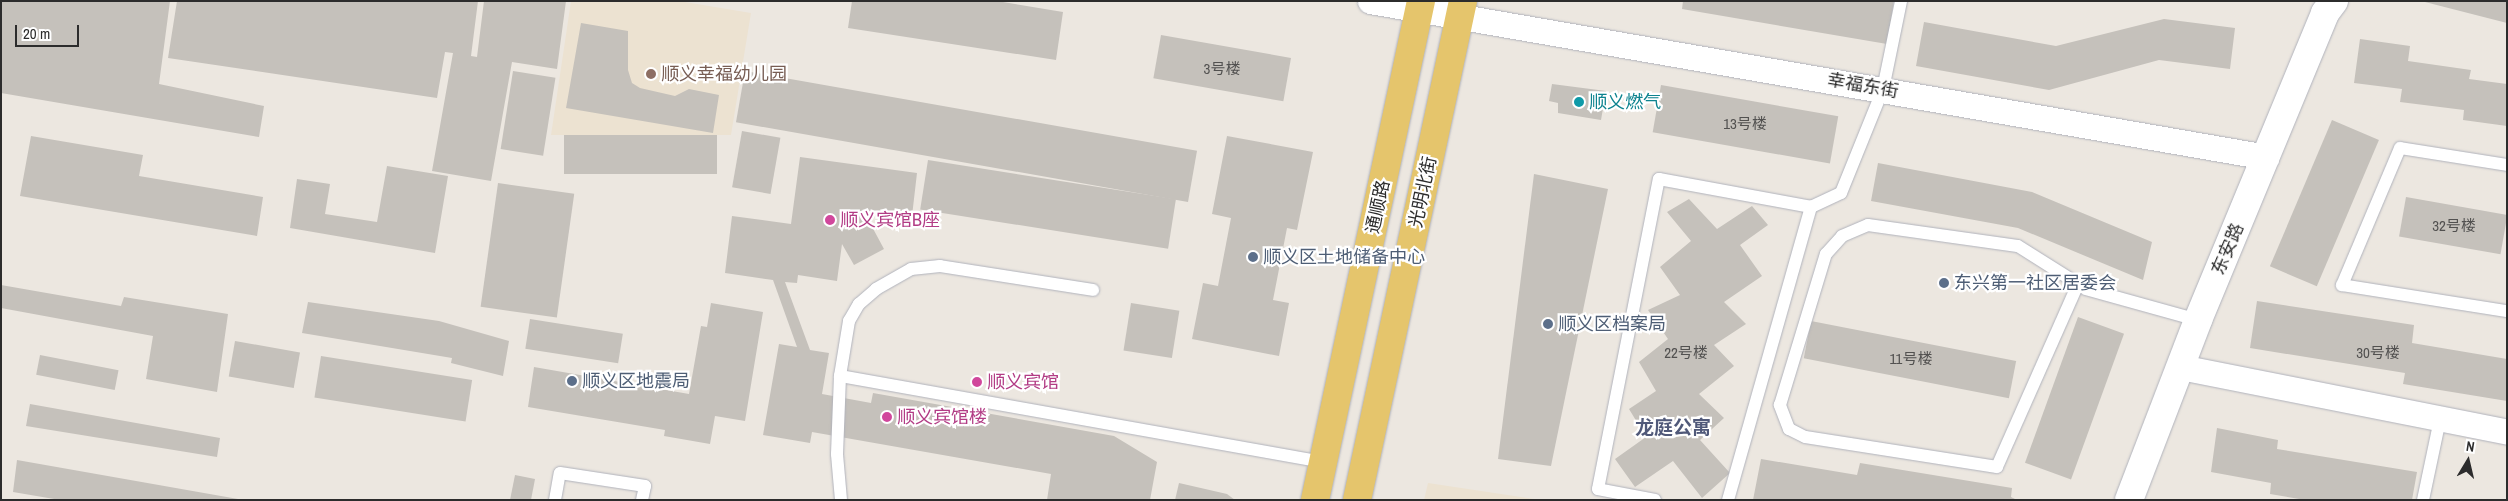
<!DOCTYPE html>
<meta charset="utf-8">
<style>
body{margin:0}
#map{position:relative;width:2508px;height:501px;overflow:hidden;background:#ece7e0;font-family:"Archivo Narrow","Noto Sans SC",sans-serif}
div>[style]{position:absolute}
.education>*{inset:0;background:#ece2d1}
.building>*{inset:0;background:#c5c1bb;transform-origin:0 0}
.roads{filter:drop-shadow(0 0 1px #b0b2bb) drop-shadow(0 0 1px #b0b2bb)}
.service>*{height:12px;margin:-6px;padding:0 6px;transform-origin:6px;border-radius:6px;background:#fff}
.minor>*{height:25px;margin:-12.5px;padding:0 12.5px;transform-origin:12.5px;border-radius:12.5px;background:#fff}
.tertiary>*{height:28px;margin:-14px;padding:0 14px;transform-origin:14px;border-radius:14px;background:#fff}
.primary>*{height:28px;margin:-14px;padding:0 14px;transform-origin:14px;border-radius:14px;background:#e5c56c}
.dots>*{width:14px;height:14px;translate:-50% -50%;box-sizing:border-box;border:2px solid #fff;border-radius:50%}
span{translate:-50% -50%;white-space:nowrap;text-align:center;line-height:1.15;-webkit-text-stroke:4.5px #fff;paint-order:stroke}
.number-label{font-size:15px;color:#525150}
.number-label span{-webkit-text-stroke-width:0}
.education-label{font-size:18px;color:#785e54}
.left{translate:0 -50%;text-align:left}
.street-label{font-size:18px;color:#2c2c2c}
.culture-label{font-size:18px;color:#0d838f}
.hotel-label{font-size:18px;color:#b23c85}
.service-label{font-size:18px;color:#4e5e75}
.neighbourhood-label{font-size:19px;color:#505979;font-weight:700}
.frame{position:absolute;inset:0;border:2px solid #2c2c2c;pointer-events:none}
.north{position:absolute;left:2443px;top:436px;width:50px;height:50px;-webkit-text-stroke:4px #fff;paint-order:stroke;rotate:9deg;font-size:14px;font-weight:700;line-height:20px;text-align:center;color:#2c2c2c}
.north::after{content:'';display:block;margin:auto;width:18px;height:22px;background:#2c2c2c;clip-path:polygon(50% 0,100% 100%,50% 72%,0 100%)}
.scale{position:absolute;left:15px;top:25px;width:64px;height:22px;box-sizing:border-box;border:2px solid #2c2c2c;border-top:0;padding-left:6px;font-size:15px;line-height:18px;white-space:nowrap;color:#2c2c2c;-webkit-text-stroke:4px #fff;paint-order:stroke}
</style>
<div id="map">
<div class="education">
<div style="clip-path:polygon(571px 1px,679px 1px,751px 13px,731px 135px,551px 135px)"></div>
<div style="clip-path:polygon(1428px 483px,1541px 500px,1424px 500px)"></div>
</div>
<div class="building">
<div style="clip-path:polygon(1px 1px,170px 1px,159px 84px,264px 106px,259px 137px,1px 93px)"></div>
<div style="clip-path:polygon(177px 1px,478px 1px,471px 56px,477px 57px,484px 1px,566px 1px,557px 69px,512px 62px,491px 181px,432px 171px,453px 53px,445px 52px,437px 98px,168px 58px)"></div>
<div style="clip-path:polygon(852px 1px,997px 1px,1063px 12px,1056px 60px,848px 28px)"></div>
<div style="clip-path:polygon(1683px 1px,1894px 1px,1887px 44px,1682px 9px)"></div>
<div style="clip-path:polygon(2425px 1px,2507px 1px,2507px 23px,2425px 2px)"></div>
<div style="clip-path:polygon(2164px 19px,2235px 28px,2230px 69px,2159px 60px,2049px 90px,1916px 66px,1924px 22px,2056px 46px)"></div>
<div style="clip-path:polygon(581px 23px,628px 31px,628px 70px,632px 83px,640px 88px,675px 96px,689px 89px,719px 95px,713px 133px,566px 108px)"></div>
<div style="left:1161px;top:35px;width:132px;height:44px;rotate:10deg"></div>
<div style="clip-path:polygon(2360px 39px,2410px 46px,2408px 61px,2471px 70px,2469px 79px,2507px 84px,2507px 126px,2463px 120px,2464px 110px,2400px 102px,2402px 89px,2354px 83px)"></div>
<div style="left:513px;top:71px;width:43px;height:79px;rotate:9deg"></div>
<div style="left:745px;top:71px;width:459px;height:52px;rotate:10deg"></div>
<div style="clip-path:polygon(1552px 84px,1606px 91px,1601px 120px,1558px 113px,1558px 103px,1549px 101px)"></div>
<div style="left:1661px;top:85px;width:180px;height:48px;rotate:10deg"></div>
<div style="left:2332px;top:120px;width:51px;height:159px;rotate:23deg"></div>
<div style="left:742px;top:131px;width:39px;height:57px;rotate:10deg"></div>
<div style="left:717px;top:135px;width:39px;height:153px;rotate:90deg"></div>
<div style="clip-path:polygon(31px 136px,143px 155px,139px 176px,263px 197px,257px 236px,20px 196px)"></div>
<div style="clip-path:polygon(1227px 136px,1313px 152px,1297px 230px,1287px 228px,1273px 300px,1289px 303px,1279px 356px,1192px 339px,1203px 283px,1218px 286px,1231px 218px,1212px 214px)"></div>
<div style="clip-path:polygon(800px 157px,917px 173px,912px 216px,863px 210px,884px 249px,854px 265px,842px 244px,837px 281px,798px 275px,797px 283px,785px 282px,810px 350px,829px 353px,822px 394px,871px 403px,873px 393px,1114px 436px,1157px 462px,1150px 500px,1047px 500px,1051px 474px,812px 432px,810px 443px,763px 435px,779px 344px,797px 347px,773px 280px,725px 273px,732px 216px,791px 224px)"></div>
<div style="left:928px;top:160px;width:251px;height:50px;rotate:9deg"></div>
<div style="clip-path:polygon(1878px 163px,2032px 192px,2152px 242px,2143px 280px,2018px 228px,1871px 201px)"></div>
<div style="clip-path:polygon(387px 166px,448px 176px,435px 253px,290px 228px,297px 179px,330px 184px,325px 214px,377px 222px)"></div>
<div style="clip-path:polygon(1534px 174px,1608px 189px,1551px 466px,1498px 459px)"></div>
<div style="left:498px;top:183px;width:77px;height:125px;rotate:8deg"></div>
<div style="left:2406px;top:197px;width:103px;height:40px;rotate:10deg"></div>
<div style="clip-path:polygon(1689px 199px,1717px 229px,1752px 206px,1768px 225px,1740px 245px,1762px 276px,1724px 302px,1746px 324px,1714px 345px,1734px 366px,1699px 394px,1724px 418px,1700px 440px,1730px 473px,1702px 498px,1673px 461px,1635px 487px,1615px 459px,1646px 437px,1629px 409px,1656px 391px,1639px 362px,1668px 339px,1648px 310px,1680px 295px,1660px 267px,1691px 241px,1667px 212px)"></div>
<div style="clip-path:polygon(1px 285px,121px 306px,124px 297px,228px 314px,217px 392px,146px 379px,153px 336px,1px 308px)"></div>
<div style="clip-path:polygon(2257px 301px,2414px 325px,2412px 343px,2507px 359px,2507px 401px,2403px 384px,2405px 373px,2250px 348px)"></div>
<div style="clip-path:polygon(308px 302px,439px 321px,509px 341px,503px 376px,451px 363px,452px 358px,302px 333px)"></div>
<div style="clip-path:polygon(711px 303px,763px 312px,745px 421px,715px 416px,710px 444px,664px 436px,665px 430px,528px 407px,534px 367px,689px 394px,701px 326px,707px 327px)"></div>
<div style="left:1131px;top:303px;width:49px;height:48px;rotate:9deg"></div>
<div style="left:2078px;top:317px;width:49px;height:155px;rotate:20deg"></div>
<div style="left:530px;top:319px;width:94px;height:30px;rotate:9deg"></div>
<div style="left:1811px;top:321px;width:209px;height:38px;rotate:11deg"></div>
<div style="left:235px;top:341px;width:66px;height:36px;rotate:10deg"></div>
<div style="left:40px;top:355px;width:80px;height:20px;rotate:11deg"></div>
<div style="left:321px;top:356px;width:153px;height:42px;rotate:9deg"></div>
<div style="clip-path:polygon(30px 404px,220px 438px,217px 457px,26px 426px)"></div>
<div style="clip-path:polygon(2217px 428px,2278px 440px,2277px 449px,2417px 472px,2412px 500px,2305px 500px,2270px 494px,2271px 483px,2211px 472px)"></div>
<div style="clip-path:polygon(1761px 459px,1857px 475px,1860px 463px,2012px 488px,2011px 497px,2017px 500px,1753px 500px)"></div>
<div style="clip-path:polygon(17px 460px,238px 499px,238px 500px,60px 500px,13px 492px)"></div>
<div style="clip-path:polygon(515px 475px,535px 479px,531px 500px,510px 500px)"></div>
<div style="clip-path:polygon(1179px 483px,1227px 494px,1235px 500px,1175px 500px)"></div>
</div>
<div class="roads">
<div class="service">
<div style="left:2507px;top:165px;width:108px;rotate:-171deg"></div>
<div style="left:2400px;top:148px;width:149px;rotate:112.9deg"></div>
<div style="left:2342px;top:285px;width:167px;rotate:9deg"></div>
<div style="left:2078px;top:284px;width:200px;rotate:113.9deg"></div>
<div style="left:1997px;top:467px;width:194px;rotate:-171.1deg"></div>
<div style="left:1805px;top:437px;width:18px;rotate:-153deg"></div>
<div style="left:1789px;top:429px;width:26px;rotate:-111deg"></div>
<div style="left:1780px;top:405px;width:158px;rotate:-73.1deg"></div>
<div style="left:1826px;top:254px;width:24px;rotate:-48deg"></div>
<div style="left:1842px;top:236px;width:28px;rotate:-23deg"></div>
<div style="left:1868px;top:225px;width:151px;rotate:8deg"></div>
<div style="left:2018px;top:246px;width:71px;rotate:32.3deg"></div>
<div style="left:2078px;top:284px;width:9px;rotate:32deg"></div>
<div style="left:2086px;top:289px;width:116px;rotate:15.5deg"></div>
<div style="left:840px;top:376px;width:56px;rotate:-80.7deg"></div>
<div style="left:849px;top:321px;width:20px;rotate:-60deg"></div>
<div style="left:859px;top:304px;width:23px;rotate:-41deg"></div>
<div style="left:876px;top:289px;width:40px;rotate:-29.7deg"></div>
<div style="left:911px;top:269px;width:29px;rotate:-6deg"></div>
<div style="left:940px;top:266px;width:155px;rotate:8.9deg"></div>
<div style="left:555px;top:500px;width:27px;rotate:-80deg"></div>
<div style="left:560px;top:473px;width:86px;rotate:8.7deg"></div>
<div style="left:645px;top:486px;width:14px;rotate:102deg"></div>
<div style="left:841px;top:500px;width:46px;rotate:-95deg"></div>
<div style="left:837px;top:454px;width:78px;rotate:-87.8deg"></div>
<div style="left:840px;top:376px;width:491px;rotate:10.1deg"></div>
<div style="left:1655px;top:500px;width:58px;rotate:-169.1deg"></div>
<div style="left:1598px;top:489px;width:316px;rotate:-78.9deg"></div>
<div style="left:1659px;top:179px;width:155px;rotate:10.4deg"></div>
<div style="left:1811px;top:207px;width:33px;rotate:-25deg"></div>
<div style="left:1841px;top:193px;width:112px;rotate:-68deg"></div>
<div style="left:1883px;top:89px;width:90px;rotate:-78.4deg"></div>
<div style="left:1728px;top:500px;width:305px;rotate:-74.2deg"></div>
<div style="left:2423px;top:500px;width:83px;rotate:-78.1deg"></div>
</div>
<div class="minor">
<div style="left:1370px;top:1px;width:910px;rotate:9.87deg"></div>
<div style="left:2180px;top:367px;width:333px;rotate:11.2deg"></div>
</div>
<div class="tertiary">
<div style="left:2129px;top:500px;width:193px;rotate:-69deg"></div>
<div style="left:2198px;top:320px;width:332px;rotate:-67.5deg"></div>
<div style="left:2325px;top:13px;width:15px;rotate:-53deg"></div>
</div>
<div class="primary">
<div style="left:1315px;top:500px;width:510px;rotate:-78.01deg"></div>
<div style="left:1357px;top:500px;width:510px;rotate:-78.01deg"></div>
</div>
</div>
<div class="dots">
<div style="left:651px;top:74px;background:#8d6e63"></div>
<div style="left:1579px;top:102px;background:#0f9aa8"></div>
<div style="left:830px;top:220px;background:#d1479c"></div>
<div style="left:1253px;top:257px;background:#5c6f8a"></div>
<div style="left:1944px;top:283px;background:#5c6f8a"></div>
<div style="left:1548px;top:324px;background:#5c6f8a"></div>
<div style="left:572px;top:381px;background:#5c6f8a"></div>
<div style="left:977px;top:382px;background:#d1479c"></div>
<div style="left:887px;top:417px;background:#d1479c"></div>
</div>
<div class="number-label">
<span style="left:1222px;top:69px">3号楼</span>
<span style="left:1745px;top:124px">13号楼</span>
<span style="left:2454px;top:226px">32号楼</span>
<span style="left:1686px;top:353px">22号楼</span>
<span style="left:2378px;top:353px">30号楼</span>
<span style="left:1911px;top:359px">11号楼</span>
</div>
<div class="education-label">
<span class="left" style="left:661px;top:74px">顺义幸福幼儿园</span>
</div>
<div class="street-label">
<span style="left:1863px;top:86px;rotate:10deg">幸福东街</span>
<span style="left:1423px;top:192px;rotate:-78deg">光明北街</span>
<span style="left:1378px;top:207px;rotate:-78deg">通顺路</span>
<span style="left:2228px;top:249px;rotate:-67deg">东安路</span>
</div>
<div class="culture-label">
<span class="left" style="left:1589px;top:102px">顺义燃气</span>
</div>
<div class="hotel-label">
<span class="left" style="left:840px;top:220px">顺义宾馆B座</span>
<span class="left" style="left:987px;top:382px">顺义宾馆</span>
<span class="left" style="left:897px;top:417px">顺义宾馆楼</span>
</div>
<div class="service-label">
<span class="left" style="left:1263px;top:257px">顺义区土地储备中心</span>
<span class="left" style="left:1954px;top:283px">东兴第一社区居委会</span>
<span class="left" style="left:1558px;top:324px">顺义区档案局</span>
<span class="left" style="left:582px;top:381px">顺义区地震局</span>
</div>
<div class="neighbourhood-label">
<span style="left:1673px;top:428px">龙庭公寓</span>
</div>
<div class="frame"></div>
<div class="north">N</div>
<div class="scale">20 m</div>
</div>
